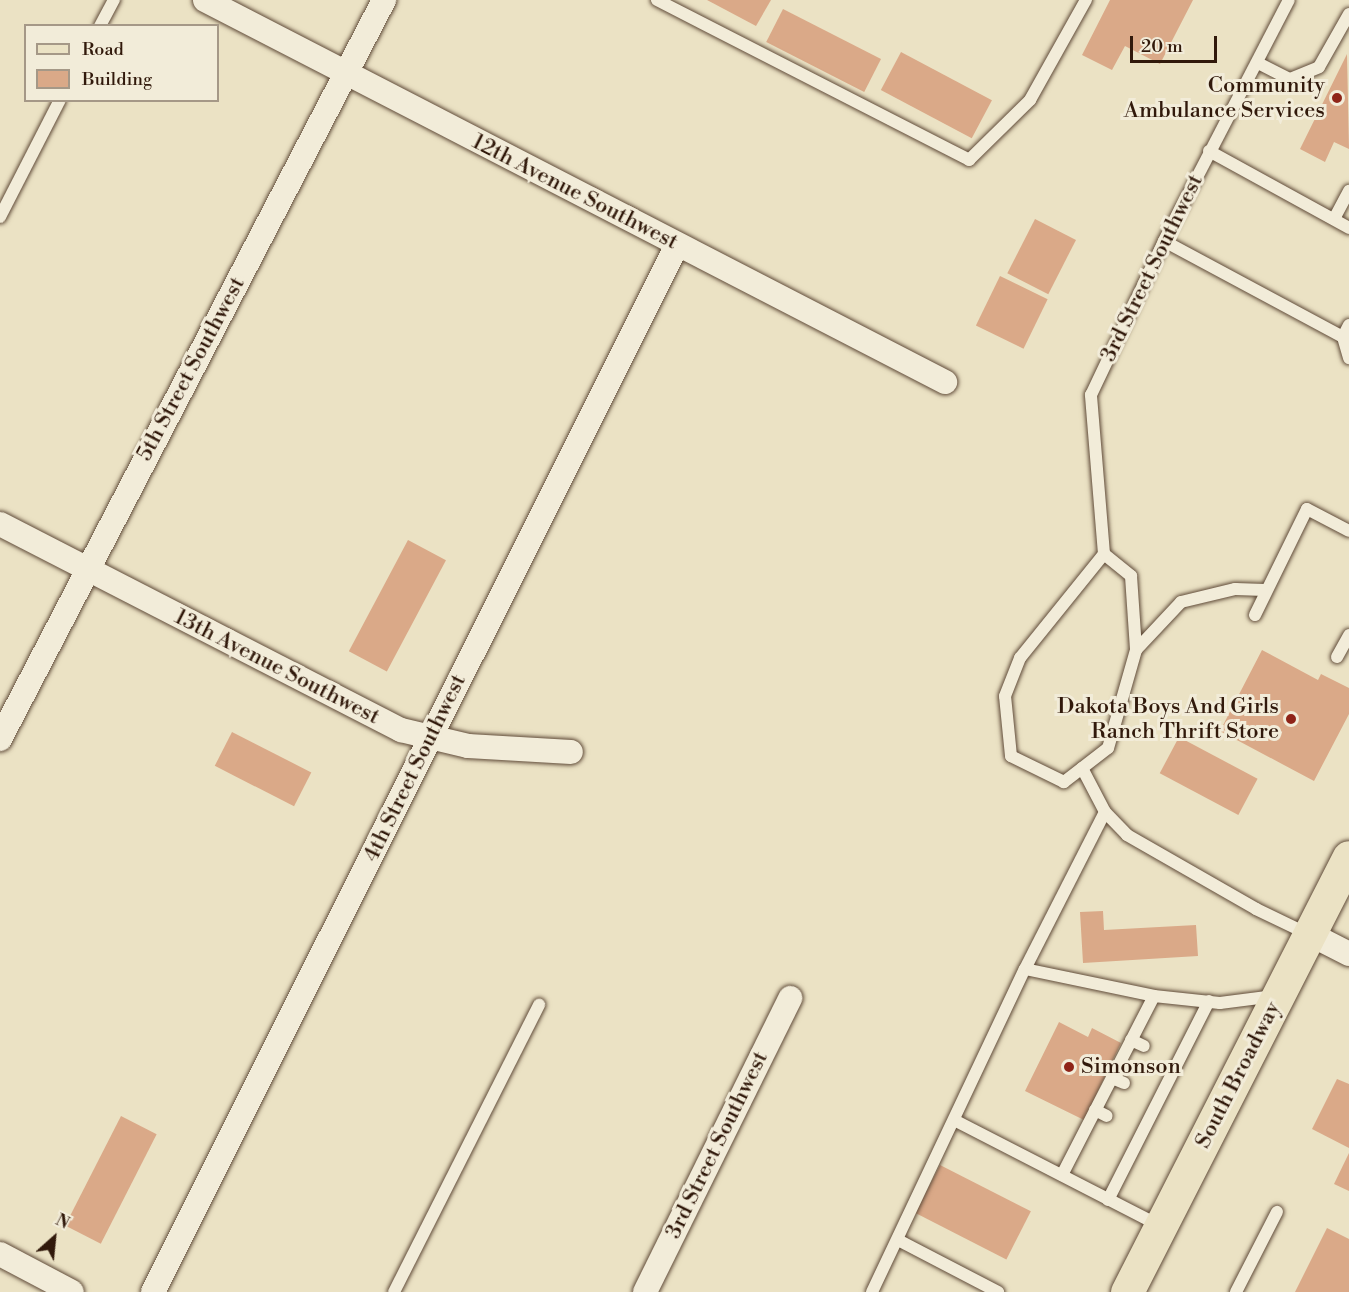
<!DOCTYPE html>
<style>
body{margin:0}
#map{position:relative;width:1349px;height:1292px;overflow:hidden;background:#ebe2c4;font-family:"Libre Bodoni",serif}
div>[style]{position:absolute}
.building>*{inset:0;background:#daa988;transform-origin:0 0}
.roads{filter:drop-shadow(0 0 2px #604b39) drop-shadow(0 0 2px #604b39)}
.service>*{height:12px;margin:-6px;padding:0 6px;transform-origin:6px;border-radius:6px;background:#f2ecd9}
.minor>*{height:24px;margin:-12px;padding:0 12px;transform-origin:12px;border-radius:12px;background:#f2ecd9}
.primary>*{height:33px;margin:-16.5px;padding:0 16.5px;transform-origin:16.5px;border-radius:16.5px;background:#ebe2c4}
.dots>*{width:16px;height:16px;translate:-50% -50%;box-sizing:border-box;border:3px solid #f2ecd9;border-radius:50%}
span{translate:-50% -50%;white-space:nowrap;text-align:center;line-height:1.15;-webkit-text-stroke:6px #f2ecd9;paint-order:stroke}
.poi-label{font-size:22px;color:#31190b}
.right{translate:-100% -50%;text-align:right}
.left{translate:0 -50%;text-align:left}
.street-label{font-size:22px;color:#31190b}
.legend{position:absolute;left:24px;top:24px;width:195px;height:78px;box-sizing:border-box;background:#f2ecd9;border:2px solid #a59887;margin:0;padding:8px 10px;list-style:none;font-size:18px;color:#31190b}
.legend li{display:flex;align-items:center;gap:12px;height:30px}
.legend b{width:30px;border:2px solid #a59887}
.north{position:absolute;left:24px;top:1208px;width:60px;height:60px;-webkit-text-stroke:4px #f2ecd9;paint-order:stroke;rotate:27deg;font-size:16px;font-weight:700;line-height:24px;text-align:center;color:#31190b}
.north::after{content:'';display:block;margin:auto;width:21px;height:27px;background:#31190b;clip-path:polygon(50% 0,100% 100%,50% 72%,0 100%)}
.scale{position:absolute;left:1130px;top:36px;width:87px;height:27px;box-sizing:border-box;border:3px solid #31190b;border-top:0;padding-left:8px;font-size:18px;line-height:21px;white-space:nowrap;color:#31190b;-webkit-text-stroke:4px #f2ecd9;paint-order:stroke}
</style>
<div id="map">
<div class="building">
<div style="clip-path:polygon(707px 0,771px 0,756px 26px)"></div>
<div style="clip-path:polygon(1110px 0,1193px 0,1160px 64px,1125px 46px,1112px 70px,1082px 55px)"></div>
<div style="left:783px;top:9px;width:110px;height:37px;rotate:27deg"></div>
<div style="left:901px;top:52px;width:103px;height:43px;rotate:28deg"></div>
<div style="clip-path:polygon(1347px 54px,1349px 149px,1334px 142px,1325px 162px,1300px 149px)"></div>
<div style="left:1035px;top:219px;width:46px;height:61px;rotate:27deg"></div>
<div style="left:1000px;top:276px;width:53px;height:55px;rotate:26deg"></div>
<div style="left:408px;top:540px;width:43px;height:126px;rotate:28deg"></div>
<div style="clip-path:polygon(1262px 650px,1318px 680px,1321px 674px,1349px 688px,1349px 714px,1314px 781px,1220px 731px)"></div>
<div style="left:232px;top:732px;width:89px;height:38px;rotate:27deg"></div>
<div style="left:1179px;top:737px;width:89px;height:41px;rotate:28deg"></div>
<div style="clip-path:polygon(1103px 911px,1104px 930px,1196px 925px,1198px 956px,1083px 963px,1080px 912px)"></div>
<div style="clip-path:polygon(1059px 1022px,1088px 1037px,1092px 1028px,1121px 1043px,1084px 1120px,1025px 1091px)"></div>
<div style="clip-path:polygon(1337px 1079px,1349px 1084px,1349px 1148px,1312px 1129px)"></div>
<div style="left:121px;top:1116px;width:40px;height:123px;rotate:27deg"></div>
<div style="clip-path:polygon(1349px 1153px,1349px 1191px,1334px 1184px)"></div>
<div style="left:940px;top:1165px;width:102px;height:54px;rotate:27deg"></div>
<div style="clip-path:polygon(1327px 1228px,1349px 1239px,1349px 1292px,1295px 1292px)"></div>
</div>
<div class="roads">
<div class="service">
<div style="left:657px;top:0;width:351px;rotate:27.1deg"></div>
<div style="left:969px;top:160px;width:86px;rotate:-44.5deg"></div>
<div style="left:1030px;top:100px;width:115px;rotate:-60.8deg"></div>
<div style="left:100px;top:26px;width:30px;rotate:-62deg"></div>
<div style="left:1258px;top:63px;width:36px;rotate:27deg"></div>
<div style="left:1290px;top:79px;width:31px;rotate:-22deg"></div>
<div style="left:1319px;top:67px;width:61px;rotate:-60.5deg"></div>
<div style="left:1209px;top:151px;width:160px;rotate:28.8deg"></div>
<div style="left:0;top:217px;width:131px;rotate:-62.9deg"></div>
<div style="left:1334px;top:219px;width:32px;rotate:-62deg"></div>
<div style="left:1164px;top:241px;width:203px;rotate:28.2deg"></div>
<div style="left:1349px;top:325px;width:13px;rotate:117deg"></div>
<div style="left:1343px;top:337px;width:22px;rotate:74deg"></div>
<div style="left:1104px;top:554px;width:160px;rotate:-94.7deg"></div>
<div style="left:1091px;top:395px;width:170px;rotate:-64.6deg"></div>
<div style="left:1164px;top:241px;width:271px;rotate:-62.6deg"></div>
<div style="left:1104px;top:554px;width:35px;rotate:39deg"></div>
<div style="left:1131px;top:576px;width:74px;rotate:86.1deg"></div>
<div style="left:1136px;top:650px;width:102px;rotate:105.9deg"></div>
<div style="left:1108px;top:748px;width:56px;rotate:142.3deg"></div>
<div style="left:1064px;top:782px;width:59px;rotate:-153.9deg"></div>
<div style="left:1011px;top:756px;width:60px;rotate:-95.7deg"></div>
<div style="left:1005px;top:696px;width:41px;rotate:-68.5deg"></div>
<div style="left:1020px;top:658px;width:134px;rotate:-51.1deg"></div>
<div style="left:1255px;top:615px;width:118px;rotate:-63.9deg"></div>
<div style="left:1307px;top:509px;width:47px;rotate:27.6deg"></div>
<div style="left:1136px;top:650px;width:66px;rotate:-46.8deg"></div>
<div style="left:1181px;top:602px;width:56px;rotate:-13.5deg"></div>
<div style="left:1235px;top:589px;width:30px;rotate:2deg"></div>
<div style="left:1337px;top:657px;width:25px;rotate:-61deg"></div>
<div style="left:1082px;top:768px;width:50px;rotate:62.4deg"></div>
<div style="left:1105px;top:812px;width:32px;rotate:46deg"></div>
<div style="left:1127px;top:835px;width:149px;rotate:29.8deg"></div>
<div style="left:1256px;top:909px;width:58px;rotate:25.7deg"></div>
<div style="left:1025px;top:969px;width:132px;rotate:11.8deg"></div>
<div style="left:1154px;top:996px;width:66px;rotate:6.1deg"></div>
<div style="left:1220px;top:1003px;width:55px;rotate:-7.3deg"></div>
<div style="left:1131px;top:1040px;width:14px;rotate:25deg"></div>
<div style="left:1112px;top:1078px;width:13px;rotate:23deg"></div>
<div style="left:1095px;top:1110px;width:13px;rotate:27deg"></div>
<div style="left:954px;top:1120px;width:229px;rotate:27.2deg"></div>
<div style="left:1062px;top:1175px;width:201px;rotate:-62.8deg"></div>
<div style="left:1108px;top:1200px;width:223px;rotate:-63.1deg"></div>
<div style="left:898px;top:1240px;width:113px;rotate:27.5deg"></div>
<div style="left:394px;top:1292px;width:322px;rotate:-63.2deg"></div>
<div style="left:872px;top:1292px;width:357px;rotate:-64.7deg"></div>
<div style="left:1025px;top:969px;width:176px;rotate:-63deg"></div>
<div style="left:1236px;top:1292px;width:90px;rotate:-62.9deg"></div>
</div>
<div class="minor">
<div style="left:205px;top:0;width:833px;rotate:27.3deg"></div>
<div style="left:0;top:524px;width:451px;rotate:27.2deg"></div>
<div style="left:401px;top:730px;width:69px;rotate:13.4deg"></div>
<div style="left:468px;top:746px;width:103px;rotate:3.3deg"></div>
<div style="left:0;top:739px;width:833px;rotate:-62.54deg"></div>
<div style="left:1310px;top:934px;width:44px;rotate:27.1deg"></div>
<div style="left:0;top:1254px;width:81px;rotate:27.8deg"></div>
<div style="left:153px;top:1292px;width:1171px;rotate:-63.41deg"></div>
<div style="left:645px;top:1292px;width:328px;rotate:-63.7deg"></div>
</div>
<div class="primary">
<div style="left:1127px;top:1292px;width:488px;rotate:-63deg"></div>
</div>
</div>
<div class="dots">
<div style="left:1337px;top:98px;background:#8f2418"></div>
<div style="left:1291px;top:719px;background:#8f2418"></div>
<div style="left:1069px;top:1067px;background:#8f2418"></div>
</div>
<div class="poi-label">
<span class="right" style="left:1325px;top:98px">Community<br>Ambulance Services</span>
<span class="right" style="left:1279px;top:719px">Dakota Boys And Girls<br>Ranch Thrift Store</span>
<span class="left" style="left:1081px;top:1067px">Simonson</span>
</div>
<div class="street-label">
<span style="left:575px;top:192px;rotate:27deg">12th Avenue Southwest</span>
<span style="left:1152px;top:268px;rotate:-64deg">3rd Street Southwest</span>
<span style="left:191px;top:369px;rotate:-62deg">5th Street Southwest</span>
<span style="left:277px;top:667px;rotate:27deg">13th Avenue Southwest</span>
<span style="left:415px;top:768px;rotate:-64deg">4th Street Southwest</span>
<span style="left:1238px;top:1075px;rotate:-63deg">South Broadway</span>
<span style="left:717px;top:1145px;rotate:-64deg">3rd Street Southwest</span>
</div>
<ul class="legend">
<li><b style="height:8px;background:#ebe2c4"></b>Road</li>
<li><b style="height:16px;background:#daa988"></b>Building</li>
</ul>
<div class="north">N</div>
<div class="scale">20 m</div>
</div>
